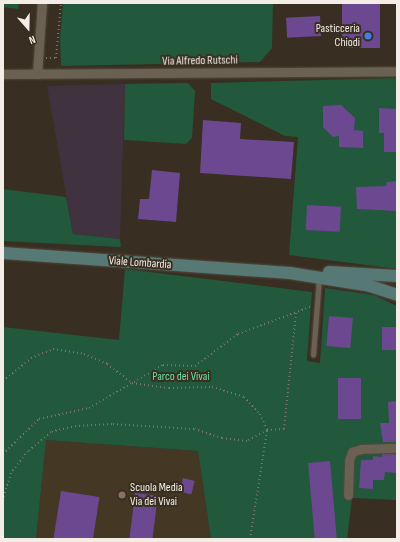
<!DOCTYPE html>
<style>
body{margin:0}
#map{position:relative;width:400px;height:542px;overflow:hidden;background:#382e21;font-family:"Sofia Sans Condensed",sans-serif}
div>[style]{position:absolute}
.industrial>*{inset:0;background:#41323f}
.built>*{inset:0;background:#443724}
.green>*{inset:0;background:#22583c}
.building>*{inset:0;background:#6b488f;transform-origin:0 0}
.path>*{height:2px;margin-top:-1px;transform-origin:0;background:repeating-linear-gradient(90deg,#7d756a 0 1px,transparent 0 4px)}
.roads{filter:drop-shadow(0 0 1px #524a3f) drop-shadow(0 0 1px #524a3f)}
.lane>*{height:4.5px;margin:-2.25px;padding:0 2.25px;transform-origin:2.25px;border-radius:2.25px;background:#6b6153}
.street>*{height:9px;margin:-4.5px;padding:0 4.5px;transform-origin:4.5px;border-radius:4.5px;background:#6b6153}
.secondary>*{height:12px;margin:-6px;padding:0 6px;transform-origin:6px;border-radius:6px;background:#567975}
.dots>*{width:11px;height:11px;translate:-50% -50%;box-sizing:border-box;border:2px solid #382e21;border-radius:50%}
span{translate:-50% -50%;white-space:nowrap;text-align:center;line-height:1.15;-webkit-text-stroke:4px #382e21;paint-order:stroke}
.poi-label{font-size:12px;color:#f3ede5}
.right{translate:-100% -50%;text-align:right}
.left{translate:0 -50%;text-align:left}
.street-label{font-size:12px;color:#f3ede5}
.park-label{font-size:12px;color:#66e2a1}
.frame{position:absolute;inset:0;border:4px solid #f3ede5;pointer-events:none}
.north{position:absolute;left:8px;top:8px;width:40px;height:40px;-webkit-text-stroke:3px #382e21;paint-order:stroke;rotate:160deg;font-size:11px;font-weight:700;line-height:16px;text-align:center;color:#f3ede5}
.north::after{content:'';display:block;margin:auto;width:14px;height:18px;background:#f3ede5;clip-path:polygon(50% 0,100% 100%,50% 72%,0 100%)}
</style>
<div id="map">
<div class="industrial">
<div style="clip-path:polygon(125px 84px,120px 239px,73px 234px,47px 86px)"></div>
</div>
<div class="built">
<div style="clip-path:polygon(46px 440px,198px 451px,211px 539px,36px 539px)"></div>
</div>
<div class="green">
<div style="clip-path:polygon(3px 3px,19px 3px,18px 9px,3px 7px)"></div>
<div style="clip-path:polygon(63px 3px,273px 3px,272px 48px,260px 62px,61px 66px,60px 38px)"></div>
<div style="clip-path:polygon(397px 78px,397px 269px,289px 255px,298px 137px,285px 136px,211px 99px,211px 83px)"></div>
<div style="clip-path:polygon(188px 83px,195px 91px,192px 138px,186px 144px,124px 140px,125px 84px)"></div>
<div style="clip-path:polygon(3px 189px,66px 197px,73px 234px,120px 239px,121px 247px,3px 241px)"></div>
<div style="clip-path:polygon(125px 269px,312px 292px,307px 361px,320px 363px,325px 288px,374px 295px,397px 306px,397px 500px,352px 498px,347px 539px,211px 539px,198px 451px,46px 440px,36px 539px,3px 539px,3px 327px,119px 340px)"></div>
</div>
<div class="building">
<div style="left:342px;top:3px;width:38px;height:45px"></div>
<div style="left:320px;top:16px;width:20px;height:34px;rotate:87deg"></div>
<div style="clip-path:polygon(341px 105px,355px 118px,354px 130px,363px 131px,363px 148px,339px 147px,339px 136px,333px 137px,323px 127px,323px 106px)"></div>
<div style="clip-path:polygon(379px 108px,397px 109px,397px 152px,384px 152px,384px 133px,379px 133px)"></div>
<div style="clip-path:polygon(203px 120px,241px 123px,240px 139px,294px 142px,291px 179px,200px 173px)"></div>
<div style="clip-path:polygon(152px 170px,180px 173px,176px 222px,138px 219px,140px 199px,149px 199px)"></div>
<div style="clip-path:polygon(397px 181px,396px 211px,357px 209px,356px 187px,386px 186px,387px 182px)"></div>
<div style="left:307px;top:205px;width:34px;height:25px;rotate:3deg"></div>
<div style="left:329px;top:316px;width:24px;height:30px;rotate:5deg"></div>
<div style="left:382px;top:327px;width:15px;height:23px"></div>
<div style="left:338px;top:378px;width:23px;height:41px"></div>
<div style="clip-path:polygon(397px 401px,397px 442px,383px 442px,380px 423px,389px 423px,388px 402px)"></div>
<div style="clip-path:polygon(382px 454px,397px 454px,397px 473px,385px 472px,384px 480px,373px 480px,373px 489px,359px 488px,361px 460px,373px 460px,373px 456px,382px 457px)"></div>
<div style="left:330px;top:461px;width:78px;height:22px;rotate:85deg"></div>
<div style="left:183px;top:478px;width:12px;height:14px;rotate:14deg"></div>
<div style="left:61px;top:491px;width:39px;height:49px;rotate:9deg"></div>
<div style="left:135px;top:493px;width:23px;height:47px;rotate:7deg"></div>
</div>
<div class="path">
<div style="left:46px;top:58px;width:10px"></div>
<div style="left:56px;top:58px;width:55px;rotate:-84.8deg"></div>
<div style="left:3px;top:381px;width:36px;rotate:-39deg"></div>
<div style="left:31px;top:358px;width:24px;rotate:-22deg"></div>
<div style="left:53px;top:349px;width:31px;rotate:9deg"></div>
<div style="left:84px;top:354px;width:25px;rotate:23deg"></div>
<div style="left:107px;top:364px;width:31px;rotate:37deg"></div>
<div style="left:132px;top:383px;width:37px;rotate:8deg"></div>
<div style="left:169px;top:388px;width:43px;rotate:-1.3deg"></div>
<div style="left:212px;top:387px;width:34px;rotate:17deg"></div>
<div style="left:244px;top:397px;width:23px;rotate:47deg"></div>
<div style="left:260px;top:414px;width:17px;rotate:66deg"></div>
<div style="left:267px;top:430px;width:23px;rotate:151deg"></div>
<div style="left:247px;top:441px;width:25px;rotate:-173deg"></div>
<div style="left:222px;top:438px;width:29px;rotate:-162deg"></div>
<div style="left:194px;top:429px;width:82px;rotate:-176.5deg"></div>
<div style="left:112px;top:424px;width:36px;rotate:177deg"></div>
<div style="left:76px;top:426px;width:26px;rotate:167deg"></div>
<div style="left:51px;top:432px;width:30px;rotate:140deg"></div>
<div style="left:28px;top:451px;width:28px;rotate:128deg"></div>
<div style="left:11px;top:473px;width:27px;rotate:107deg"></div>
<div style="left:3px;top:454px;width:50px;rotate:-44.2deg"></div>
<div style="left:39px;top:419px;width:51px;rotate:-12.4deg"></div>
<div style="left:89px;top:408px;width:86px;rotate:-30.2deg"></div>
<div style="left:163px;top:365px;width:32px;rotate:2deg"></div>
<div style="left:195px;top:366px;width:54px;rotate:-36.7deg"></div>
<div style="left:238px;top:334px;width:77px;rotate:-20.6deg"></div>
<div style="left:250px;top:539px;width:110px;rotate:-81.1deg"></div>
<div style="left:267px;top:430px;width:17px;rotate:-3deg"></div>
<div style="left:284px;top:429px;width:118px;rotate:-84.1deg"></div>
</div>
<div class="roads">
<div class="lane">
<div style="left:313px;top:355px;width:76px;rotate:-85.5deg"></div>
</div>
<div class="street">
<div style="left:3px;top:74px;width:394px;rotate:-0.4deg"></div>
<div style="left:37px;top:74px;width:71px;rotate:-86deg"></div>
<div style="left:348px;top:495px;width:35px;rotate:-88deg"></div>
<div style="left:349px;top:460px;width:9px;rotate:-69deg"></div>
<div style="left:352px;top:452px;width:9px;rotate:-18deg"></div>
<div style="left:361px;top:449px;width:36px;rotate:-2deg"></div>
</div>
<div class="secondary">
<div style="left:3px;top:253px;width:288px;rotate:4deg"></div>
<div style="left:290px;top:273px;width:81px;rotate:9.2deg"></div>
<div style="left:370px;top:286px;width:28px;rotate:18deg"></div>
<div style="left:329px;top:272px;width:68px;rotate:3.4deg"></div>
</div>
</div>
<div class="dots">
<div style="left:368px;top:36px;background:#3f7fe0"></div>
<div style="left:122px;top:495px;background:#8d6e63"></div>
</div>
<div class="poi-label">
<span class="right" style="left:360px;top:36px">Pasticceria<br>Chiodi</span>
<span class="left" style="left:130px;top:495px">Scuola Media<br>Via dei Vivai</span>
</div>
<div class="street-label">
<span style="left:200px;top:61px;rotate:-1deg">Via Alfredo Rutschi</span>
<span style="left:140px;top:263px;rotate:4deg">Viale Lombardia</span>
</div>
<div class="park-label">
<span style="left:181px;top:377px">Parco dei Vivai</span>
</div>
<div class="frame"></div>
<div class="north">N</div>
</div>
